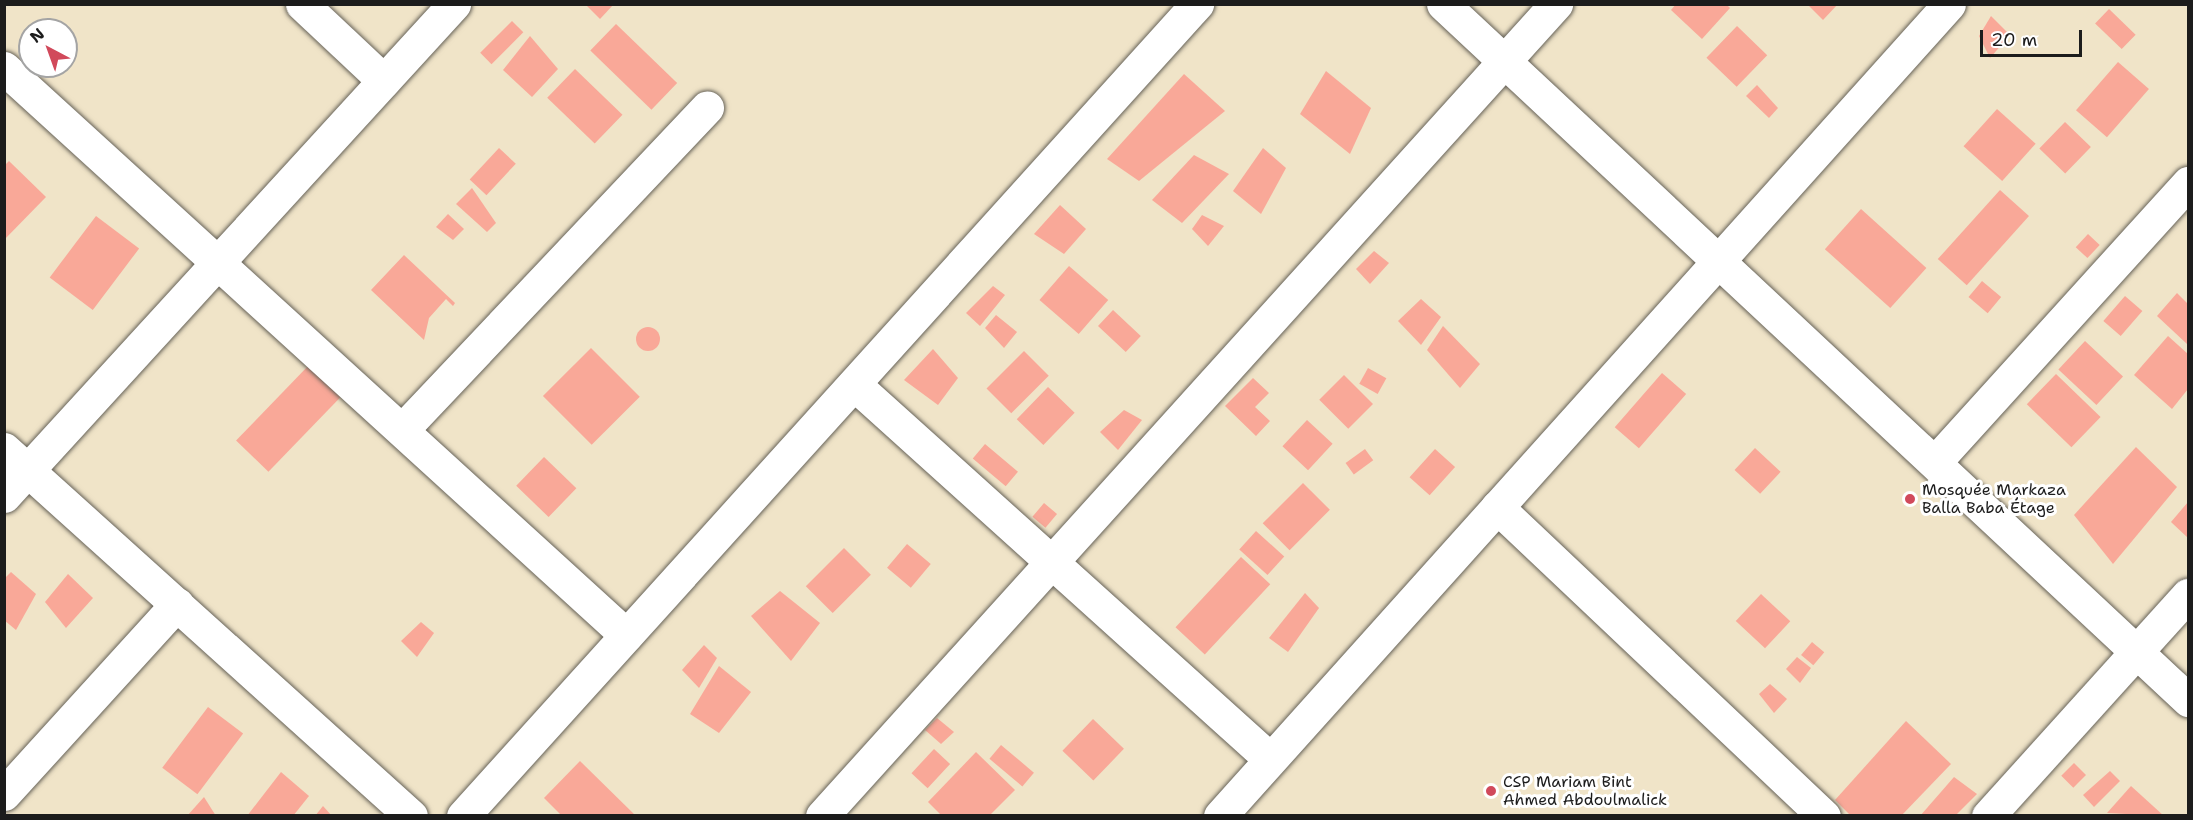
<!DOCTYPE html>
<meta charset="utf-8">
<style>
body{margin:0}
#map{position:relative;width:2193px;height:820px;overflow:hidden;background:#f0e4c8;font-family:"Shantell Sans",sans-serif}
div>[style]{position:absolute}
.building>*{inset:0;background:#f9a898;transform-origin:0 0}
.round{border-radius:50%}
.roads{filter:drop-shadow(0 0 2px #666258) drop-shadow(0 0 2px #666258)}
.street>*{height:33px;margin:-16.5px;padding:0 16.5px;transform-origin:16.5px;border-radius:16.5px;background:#fff}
.dots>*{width:16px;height:16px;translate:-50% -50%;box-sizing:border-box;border:3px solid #fff;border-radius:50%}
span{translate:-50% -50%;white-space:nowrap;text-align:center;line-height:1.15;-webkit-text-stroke:6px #fff;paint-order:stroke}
.poi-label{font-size:16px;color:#1c1c1c}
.left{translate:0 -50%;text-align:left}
.frame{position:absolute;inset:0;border:6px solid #1c1c1c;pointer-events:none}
.north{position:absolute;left:18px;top:18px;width:60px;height:60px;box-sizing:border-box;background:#fff;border:2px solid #a4a4a4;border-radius:50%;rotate:319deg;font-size:16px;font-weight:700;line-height:24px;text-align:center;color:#1c1c1c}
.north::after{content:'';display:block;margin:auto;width:21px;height:27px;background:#d1495b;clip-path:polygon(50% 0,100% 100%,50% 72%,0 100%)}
.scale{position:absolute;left:1980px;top:30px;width:102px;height:27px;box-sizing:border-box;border:3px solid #1c1c1c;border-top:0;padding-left:8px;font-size:18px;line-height:21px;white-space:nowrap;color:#1c1c1c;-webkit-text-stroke:4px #fff;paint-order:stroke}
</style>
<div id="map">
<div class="building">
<div style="clip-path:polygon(585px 4px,614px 4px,600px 19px)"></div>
<div style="clip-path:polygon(1676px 4px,1726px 4px,1730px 8px,1702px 39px,1671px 10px)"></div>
<div style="clip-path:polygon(1807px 4px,1838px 4px,1823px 20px)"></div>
<div style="left:2109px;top:9px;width:37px;height:20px;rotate:44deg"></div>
<div style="clip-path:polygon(1991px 16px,2010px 35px,1990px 58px,1979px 36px)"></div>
<div style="left:512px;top:21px;width:16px;height:45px;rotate:45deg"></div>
<div style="left:616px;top:24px;width:85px;height:37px;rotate:44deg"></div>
<div style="left:1737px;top:26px;width:42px;height:44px;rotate:44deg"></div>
<div style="clip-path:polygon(530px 36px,558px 69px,532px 97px,503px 70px)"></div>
<div style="left:2118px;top:62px;width:41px;height:64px;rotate:41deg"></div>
<div style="left:575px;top:69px;width:66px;height:40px;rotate:44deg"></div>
<div style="clip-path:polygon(1326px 71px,1371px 108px,1350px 154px,1300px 114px)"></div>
<div style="clip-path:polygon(1184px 74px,1225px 111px,1139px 181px,1107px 159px)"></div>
<div style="clip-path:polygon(1757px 85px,1778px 108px,1769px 118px,1746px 96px)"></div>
<div style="left:1997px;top:109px;width:52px;height:50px;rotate:42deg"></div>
<div style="left:2065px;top:122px;width:36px;height:37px;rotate:44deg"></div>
<div style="left:499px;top:148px;width:23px;height:43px;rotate:43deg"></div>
<div style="clip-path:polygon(1263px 148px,1286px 168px,1261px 214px,1233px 191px)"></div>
<div style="clip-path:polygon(1194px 155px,1229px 174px,1182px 223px,1152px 200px)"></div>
<div style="clip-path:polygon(9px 161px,46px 197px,4px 240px,4px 166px)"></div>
<div style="clip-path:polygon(472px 188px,496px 223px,487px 232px,456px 204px)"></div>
<div style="left:2000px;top:190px;width:39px;height:93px;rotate:42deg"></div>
<div style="clip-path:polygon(1060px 205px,1086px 229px,1064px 254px,1034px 234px)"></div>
<div style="left:1861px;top:209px;width:88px;height:54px;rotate:42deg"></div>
<div style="clip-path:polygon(448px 214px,464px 229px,453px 240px,436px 227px)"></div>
<div style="clip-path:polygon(1202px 215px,1224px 226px,1208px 246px,1192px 229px)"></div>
<div style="left:96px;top:216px;width:54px;height:77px;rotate:37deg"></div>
<div style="left:2088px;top:234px;width:16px;height:18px;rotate:43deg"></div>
<div style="clip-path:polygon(1374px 251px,1389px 263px,1370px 284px,1356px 269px)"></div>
<div style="clip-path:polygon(404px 255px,455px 303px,453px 306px,446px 299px,429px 318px,424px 340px,371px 290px)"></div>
<div style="left:1069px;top:266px;width:52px;height:45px;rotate:41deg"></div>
<div style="left:1982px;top:281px;width:25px;height:21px;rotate:40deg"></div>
<div style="clip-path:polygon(993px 286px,1005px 295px,980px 326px,966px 313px)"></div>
<div style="clip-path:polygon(2177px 293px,2188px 304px,2187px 344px,2157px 316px)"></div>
<div style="left:2125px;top:296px;width:23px;height:33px;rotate:41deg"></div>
<div style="clip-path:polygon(1421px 299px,1441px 317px,1421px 345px,1398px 321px)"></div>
<div style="left:1113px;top:310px;width:38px;height:22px;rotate:43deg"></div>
<div style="clip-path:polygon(996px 315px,1017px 332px,1004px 348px,985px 328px)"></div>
<div style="clip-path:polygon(1443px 326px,1480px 364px,1460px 388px,1427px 350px)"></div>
<div class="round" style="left:636px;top:327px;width:24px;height:24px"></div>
<div style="clip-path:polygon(2168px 336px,2188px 354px,2188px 389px,2172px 409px,2134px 375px)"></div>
<div style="left:2085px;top:341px;width:52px;height:39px;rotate:43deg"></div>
<div style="left:591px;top:348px;width:69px;height:68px;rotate:45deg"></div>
<div style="clip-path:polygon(933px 349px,958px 378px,938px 405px,904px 380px)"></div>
<div style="left:1024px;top:351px;width:35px;height:53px;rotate:45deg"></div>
<div style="left:309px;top:365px;width:45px;height:105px;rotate:44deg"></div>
<div style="left:1368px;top:368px;width:21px;height:18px;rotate:29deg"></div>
<div style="left:1662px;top:373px;width:32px;height:72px;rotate:41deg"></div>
<div style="left:2056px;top:374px;width:62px;height:42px;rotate:44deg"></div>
<div style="left:1344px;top:375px;width:41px;height:35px;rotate:45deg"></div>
<div style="clip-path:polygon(1253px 378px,1269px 393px,1255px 407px,1270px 421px,1256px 436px,1225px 406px)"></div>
<div style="left:1048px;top:387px;width:37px;height:45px;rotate:44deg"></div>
<div style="clip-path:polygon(1124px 410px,1142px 420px,1118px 450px,1100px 432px)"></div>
<div style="left:1307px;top:420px;width:35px;height:36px;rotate:43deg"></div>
<div style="left:985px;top:444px;width:43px;height:19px;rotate:40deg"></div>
<div style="clip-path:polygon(2136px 447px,2177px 487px,2113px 564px,2074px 515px)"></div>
<div style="left:1755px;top:448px;width:35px;height:30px;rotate:43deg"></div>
<div style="left:1365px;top:449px;width:14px;height:24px;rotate:54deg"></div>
<div style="left:1435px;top:449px;width:27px;height:38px;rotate:42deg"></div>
<div style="left:544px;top:457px;width:45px;height:40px;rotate:44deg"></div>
<div style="left:1303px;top:483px;width:38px;height:57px;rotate:45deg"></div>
<div style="clip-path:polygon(2188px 502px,2188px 538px,2171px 522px)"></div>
<div style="left:1044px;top:503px;width:17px;height:18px;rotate:40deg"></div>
<div style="left:1256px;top:531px;width:38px;height:25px;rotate:42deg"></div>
<div style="left:907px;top:544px;width:31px;height:31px;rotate:40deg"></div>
<div style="left:844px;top:548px;width:38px;height:54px;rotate:45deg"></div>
<div style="left:1241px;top:557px;width:40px;height:96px;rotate:43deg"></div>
<div style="clip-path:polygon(11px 572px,36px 594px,16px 630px,4px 620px,4px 579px)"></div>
<div style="clip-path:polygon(68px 574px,93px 598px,66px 628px,45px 602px)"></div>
<div style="clip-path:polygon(780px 591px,820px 623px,791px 661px,751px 616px)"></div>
<div style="clip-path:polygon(1305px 593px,1319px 608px,1288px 652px,1269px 638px)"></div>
<div style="left:1761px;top:594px;width:40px;height:37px;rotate:43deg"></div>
<div style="clip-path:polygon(421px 622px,434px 633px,417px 657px,401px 641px)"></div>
<div style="left:1812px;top:642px;width:16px;height:17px;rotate:40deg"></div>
<div style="clip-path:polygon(704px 645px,717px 658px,699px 688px,682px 670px)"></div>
<div style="clip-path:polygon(1797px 657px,1811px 668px,1800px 683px,1786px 669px)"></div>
<div style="clip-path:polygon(719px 666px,751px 692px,719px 733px,690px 714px)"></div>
<div style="clip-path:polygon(1770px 684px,1787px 699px,1774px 713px,1759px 694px)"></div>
<div style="left:208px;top:707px;width:44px;height:76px;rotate:37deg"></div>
<div style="clip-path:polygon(937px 718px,954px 732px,941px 744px,925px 730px)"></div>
<div style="left:1093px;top:719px;width:43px;height:44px;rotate:44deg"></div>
<div style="clip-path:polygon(1906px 721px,1951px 764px,1901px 816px,1851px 816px,1835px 800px)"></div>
<div style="left:1001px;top:745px;width:43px;height:18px;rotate:40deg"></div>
<div style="left:934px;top:749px;width:22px;height:33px;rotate:43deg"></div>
<div style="clip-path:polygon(976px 752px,1015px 790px,989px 816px,942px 816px,928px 802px)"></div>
<div style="clip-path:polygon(580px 761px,636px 816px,562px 816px,544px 798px)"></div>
<div style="left:2074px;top:763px;width:17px;height:18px;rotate:45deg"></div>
<div style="clip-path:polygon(2110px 771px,2120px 781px,2094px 807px,2083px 795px)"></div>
<div style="clip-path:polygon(281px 772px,309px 796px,293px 816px,247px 816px)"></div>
<div style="clip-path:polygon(1954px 777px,1977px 794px,1955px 816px,1920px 816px)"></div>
<div style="clip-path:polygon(2131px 786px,2164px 816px,2107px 813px)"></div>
<div style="clip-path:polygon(204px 797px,216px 816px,187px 816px)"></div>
<div style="clip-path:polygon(323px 806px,332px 816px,315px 816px)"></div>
</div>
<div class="roads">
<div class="street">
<div style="left:302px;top:4px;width:112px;rotate:43.2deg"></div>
<div style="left:1443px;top:4px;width:1020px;rotate:43.05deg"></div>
<div style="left:4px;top:68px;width:842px;rotate:42.35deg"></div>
<div style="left:854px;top:384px;width:560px;rotate:42.03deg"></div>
<div style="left:402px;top:430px;width:444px;rotate:-46.6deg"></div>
<div style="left:4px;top:449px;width:548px;rotate:42.04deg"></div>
<div style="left:1935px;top:462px;width:377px;rotate:-47.8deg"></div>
<div style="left:4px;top:496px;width:667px;rotate:-47.55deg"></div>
<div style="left:1497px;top:507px;width:450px;rotate:43.4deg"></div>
<div style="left:4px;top:794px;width:257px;rotate:-47.7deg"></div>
<div style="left:463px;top:816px;width:1095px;rotate:-47.89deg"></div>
<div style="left:822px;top:816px;width:1095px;rotate:-47.89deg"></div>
<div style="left:1220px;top:816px;width:1091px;rotate:-48.08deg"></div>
<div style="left:1988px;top:816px;width:298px;rotate:-47.9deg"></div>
</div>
</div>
<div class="dots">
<div style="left:1910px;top:499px;background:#d1495b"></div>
<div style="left:1491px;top:791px;background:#d1495b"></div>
</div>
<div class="poi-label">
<span class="left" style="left:1922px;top:499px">Mosquée Markaza<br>Balla Baba Étage</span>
<span class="left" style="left:1503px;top:791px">CSP Mariam Bint<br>Ahmed Abdoulmalick</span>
</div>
<div class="frame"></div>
<div class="north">N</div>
<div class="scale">20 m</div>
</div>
